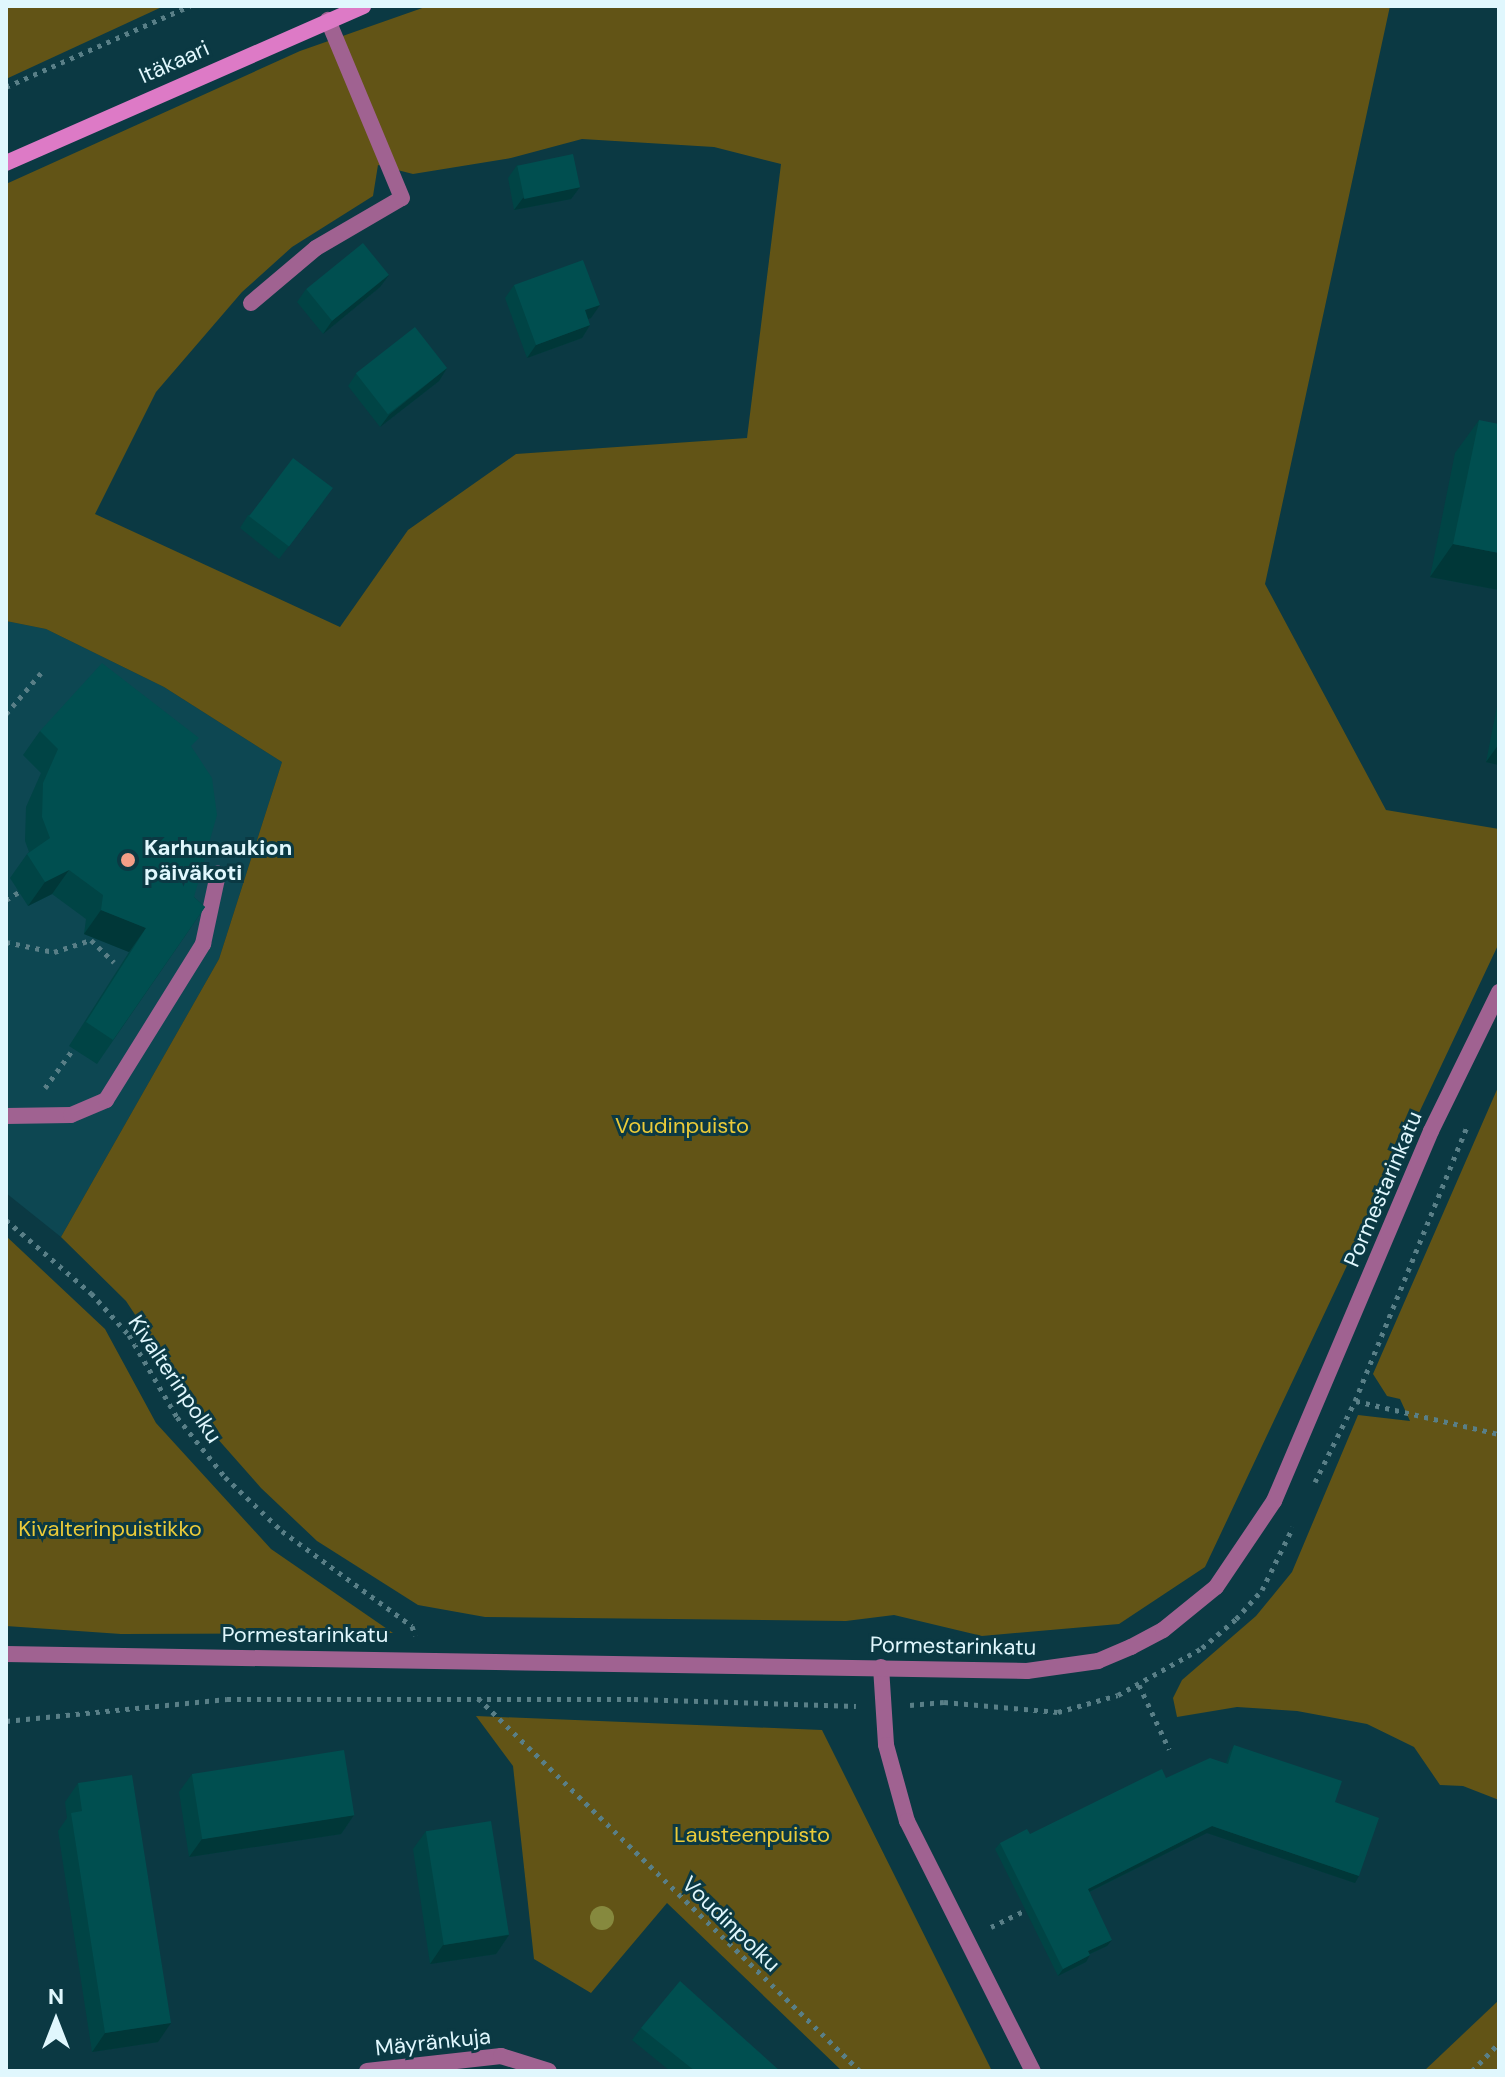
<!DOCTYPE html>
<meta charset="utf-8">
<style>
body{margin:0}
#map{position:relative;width:1505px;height:2077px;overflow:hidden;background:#0b3943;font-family:"DM Sans",sans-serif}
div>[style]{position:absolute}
.built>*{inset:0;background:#0d4752}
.green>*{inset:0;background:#625416}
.path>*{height:5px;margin-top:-2.5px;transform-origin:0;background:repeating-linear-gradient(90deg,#597f87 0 4px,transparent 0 10px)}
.lane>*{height:16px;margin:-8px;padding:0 8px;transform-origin:8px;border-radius:8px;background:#a06291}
.street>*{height:16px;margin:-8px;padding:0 8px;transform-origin:8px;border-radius:8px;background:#a06291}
.secondary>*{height:16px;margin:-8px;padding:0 8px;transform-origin:8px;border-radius:8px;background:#dd7ac6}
.trees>*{width:24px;height:24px;margin:-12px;border-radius:50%;background:#86893e}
.wall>*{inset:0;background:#004445}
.shaded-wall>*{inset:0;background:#003738}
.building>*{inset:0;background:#004f50;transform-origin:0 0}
.dots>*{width:22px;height:22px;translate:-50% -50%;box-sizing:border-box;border:4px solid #0b3943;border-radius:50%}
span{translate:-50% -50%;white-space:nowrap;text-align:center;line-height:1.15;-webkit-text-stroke:6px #0b3943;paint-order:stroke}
.street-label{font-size:22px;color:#e0f7fd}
.poi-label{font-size:22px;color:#e0f7fd;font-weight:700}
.left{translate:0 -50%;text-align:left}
.park-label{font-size:22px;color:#eaca39}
.frame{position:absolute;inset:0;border:8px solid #e0f7fd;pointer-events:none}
.north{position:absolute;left:16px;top:1981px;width:80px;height:80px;-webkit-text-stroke:6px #0b3943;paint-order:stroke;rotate:0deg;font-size:22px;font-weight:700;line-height:32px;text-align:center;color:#e0f7fd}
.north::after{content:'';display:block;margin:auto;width:28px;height:36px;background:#e0f7fd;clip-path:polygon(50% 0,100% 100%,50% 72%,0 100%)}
</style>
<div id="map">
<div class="built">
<div style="clip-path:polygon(6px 621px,46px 629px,164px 687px,282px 762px,219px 959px,61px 1237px,6px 1193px)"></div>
</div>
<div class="green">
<div style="clip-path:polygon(6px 6px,164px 6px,6px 79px)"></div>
<div style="clip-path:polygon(evenodd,428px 6px,1390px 6px,1265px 584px,1386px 810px,1499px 829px,1499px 943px,1205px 1567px,1119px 1624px,982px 1636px,894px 1615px,846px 1621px,485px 1617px,418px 1605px,317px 1541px,261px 1488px,216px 1437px,126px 1301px,61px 1237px,219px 959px,282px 762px,164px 687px,46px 629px,6px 621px,6px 184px,300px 51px,428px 6px,582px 139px,714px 147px,781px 164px,747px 438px,516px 454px,408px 530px,340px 627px,95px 514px,156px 392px,242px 292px,292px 247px,373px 196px,378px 165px,413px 174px,511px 158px,582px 139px)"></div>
<div style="clip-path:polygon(1499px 1085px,1499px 1800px,1463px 1786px,1440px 1785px,1414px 1747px,1367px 1724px,1297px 1711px,1237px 1707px,1177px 1717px,1173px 1698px,1182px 1680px,1256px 1616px,1292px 1572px,1358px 1415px,1410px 1421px,1400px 1399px,1387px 1396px,1373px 1374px)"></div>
<div style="clip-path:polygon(6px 1236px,105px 1329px,156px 1423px,271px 1549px,393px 1633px,121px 1634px,6px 1626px)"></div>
<div style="clip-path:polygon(476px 1716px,822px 1730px,992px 2071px,842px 2071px,667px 1903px,591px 1993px,534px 1959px,513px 1766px)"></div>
<div style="clip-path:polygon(1499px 2000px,1499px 2071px,1424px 2071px)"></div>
</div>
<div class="path">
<div style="left:6px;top:87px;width:201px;rotate:-23.8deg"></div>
<div style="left:6px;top:714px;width:54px;rotate:-49.5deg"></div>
<div style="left:6px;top:900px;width:15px;rotate:-32deg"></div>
<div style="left:6px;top:942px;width:49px;rotate:11.8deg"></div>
<div style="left:54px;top:952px;width:39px;rotate:-18deg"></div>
<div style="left:91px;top:940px;width:32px;rotate:44deg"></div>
<div style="left:45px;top:1088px;width:49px;rotate:-54.1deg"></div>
<div style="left:6px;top:1220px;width:112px;rotate:40.7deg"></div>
<div style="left:91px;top:1293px;width:57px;rotate:47.9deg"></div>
<div style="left:129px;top:1335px;width:95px;rotate:59.7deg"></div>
<div style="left:177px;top:1417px;width:77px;rotate:51.3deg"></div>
<div style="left:225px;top:1477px;width:79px;rotate:43.5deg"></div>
<div style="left:282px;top:1531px;width:161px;rotate:36.2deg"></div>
<div style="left:412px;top:1626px;width:10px;rotate:73deg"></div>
<div style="left:1356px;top:1401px;width:147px;rotate:13deg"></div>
<div style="left:1315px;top:1482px;width:90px;rotate:-63.7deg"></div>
<div style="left:1355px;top:1401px;width:296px;rotate:-67.8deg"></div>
<div style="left:1139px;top:1685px;width:71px;rotate:64.9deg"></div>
<div style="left:478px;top:1698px;width:534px;rotate:44.32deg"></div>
<div style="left:910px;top:1705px;width:34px;rotate:-5deg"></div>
<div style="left:944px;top:1702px;width:114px;rotate:5deg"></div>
<div style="left:1058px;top:1712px;width:62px;rotate:-15.8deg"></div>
<div style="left:1118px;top:1695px;width:96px;rotate:-29.2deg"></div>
<div style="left:1202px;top:1648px;width:45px;rotate:-40.5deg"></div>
<div style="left:1236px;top:1619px;width:39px;rotate:-48deg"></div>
<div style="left:1262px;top:1590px;width:70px;rotate:-63.8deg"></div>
<div style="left:6px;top:1721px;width:222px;rotate:-5.7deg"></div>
<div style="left:227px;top:1699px;width:407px"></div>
<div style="left:634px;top:1699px;width:222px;rotate:1.8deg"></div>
<div style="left:991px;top:1927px;width:39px;rotate:-26deg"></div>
<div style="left:1472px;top:2071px;width:39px;rotate:-46deg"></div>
</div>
<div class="lane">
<div style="left:6px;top:1116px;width:65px;rotate:-0.9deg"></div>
<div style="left:71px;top:1115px;width:38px;rotate:-23deg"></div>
<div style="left:106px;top:1100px;width:184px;rotate:-58.1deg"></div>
<div style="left:203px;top:944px;width:72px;rotate:-77.9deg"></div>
<div style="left:881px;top:1667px;width:78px;rotate:86.3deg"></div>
<div style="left:886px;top:1745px;width:79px;rotate:74.6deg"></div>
<div style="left:907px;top:1821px;width:280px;rotate:63.3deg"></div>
</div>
<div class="street">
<div style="left:251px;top:303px;width:85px;rotate:-40.2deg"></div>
<div style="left:316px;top:248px;width:99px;rotate:-30.2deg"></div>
<div style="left:402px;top:198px;width:193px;rotate:-112.6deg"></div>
<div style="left:6px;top:1654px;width:1021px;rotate:0.95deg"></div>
<div style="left:1027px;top:1671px;width:72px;rotate:-8deg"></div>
<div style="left:1098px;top:1661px;width:36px;rotate:-23deg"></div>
<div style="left:1131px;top:1647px;width:36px;rotate:-28deg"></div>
<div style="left:1163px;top:1630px;width:68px;rotate:-39.1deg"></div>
<div style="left:1216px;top:1587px;width:104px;rotate:-56deg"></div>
<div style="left:1274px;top:1501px;width:402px;rotate:-67deg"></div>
<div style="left:1431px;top:1131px;width:155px;rotate:-63.9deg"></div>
<div style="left:367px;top:2071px;width:135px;rotate:-6.4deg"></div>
<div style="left:501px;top:2056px;width:50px;rotate:17.4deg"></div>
</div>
<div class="secondary">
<div style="left:6px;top:163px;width:390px;rotate:-23.7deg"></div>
</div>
<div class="trees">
<div style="left:602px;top:1918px"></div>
</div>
<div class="wall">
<div style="clip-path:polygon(517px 165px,580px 187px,571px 199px,514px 210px,508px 178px)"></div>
<div style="clip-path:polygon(389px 275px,380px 287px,323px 334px,297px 302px,306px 289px)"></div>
<div style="clip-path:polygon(514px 285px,591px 318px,588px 319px,590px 325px,582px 338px,527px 358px,505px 298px)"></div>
<div style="clip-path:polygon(447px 368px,439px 381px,380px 427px,348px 386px,356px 374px)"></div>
<div style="clip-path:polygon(1479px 420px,1499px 590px,1430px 577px,1455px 453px)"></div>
<div style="clip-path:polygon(324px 501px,279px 559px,240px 528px,248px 515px)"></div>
<div style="clip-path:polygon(1499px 696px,1499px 765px,1486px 762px)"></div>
<div style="clip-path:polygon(40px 731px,192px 748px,194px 897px,205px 907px,97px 1064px,69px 1046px,129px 952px,84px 934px,86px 919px,52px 894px,28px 906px,10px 878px,27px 854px,29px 852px,25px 841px,26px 807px,41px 773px,23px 755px)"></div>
<div style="clip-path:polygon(1234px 1745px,1335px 1802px,1355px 1883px,1207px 1833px,1090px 1892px,1107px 1946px,1090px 1954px,1086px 1962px,1058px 1976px,995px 1849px,1000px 1843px,1030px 1834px,1166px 1778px,1226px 1763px,1230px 1752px)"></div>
<div style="clip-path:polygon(192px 1774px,354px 1815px,341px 1834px,189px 1857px,179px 1792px)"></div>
<div style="clip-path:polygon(78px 1783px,158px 2042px,92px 2052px,58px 1831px,67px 1818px,65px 1802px)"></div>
<div style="clip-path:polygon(426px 1831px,509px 1935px,496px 1954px,430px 1964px,413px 1849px)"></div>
<div style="clip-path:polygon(641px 2028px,780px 2071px,670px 2071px,632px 2040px)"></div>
</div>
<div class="shaded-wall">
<div style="clip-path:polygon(580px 187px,571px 199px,514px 210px,523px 198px)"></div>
<div style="clip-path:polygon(389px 275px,380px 287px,323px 334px,332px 321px)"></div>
<div style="clip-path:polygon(600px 305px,591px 318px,576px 323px,585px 310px)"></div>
<div style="clip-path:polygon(590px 325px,582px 338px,527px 358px,536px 345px)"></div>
<div style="clip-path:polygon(447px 368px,439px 381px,380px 427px,389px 415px)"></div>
<div style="clip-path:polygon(1453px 544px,1499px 553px,1499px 590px,1430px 577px)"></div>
<div style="clip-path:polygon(1499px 744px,1499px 765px,1486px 762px)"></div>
<div style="clip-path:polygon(69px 870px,52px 894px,28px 906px,45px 882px)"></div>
<div style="clip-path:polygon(101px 910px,146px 928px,129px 952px,84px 934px)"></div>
<div style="clip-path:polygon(354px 1815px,341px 1834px,189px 1857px,202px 1839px)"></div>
<div style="clip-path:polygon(1212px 1826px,1359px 1876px,1355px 1883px,1207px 1833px,1083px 1895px,1088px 1889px)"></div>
<div style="clip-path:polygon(509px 1935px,496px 1954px,430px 1964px,443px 1945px)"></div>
<div style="clip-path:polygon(1112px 1940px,1107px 1946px,1083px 1957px,1088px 1951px)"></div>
<div style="clip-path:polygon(1090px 1955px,1086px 1962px,1058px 1976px,1063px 1969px)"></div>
<div style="clip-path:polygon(171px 2023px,158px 2042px,92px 2052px,105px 2033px)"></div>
</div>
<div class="building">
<div style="left:573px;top:154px;width:34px;height:57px;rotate:78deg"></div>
<div style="left:363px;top:243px;width:41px;height:73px;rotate:51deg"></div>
<div style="clip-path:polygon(583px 260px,600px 305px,585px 310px,590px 325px,536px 345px,514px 285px)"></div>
<div style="left:415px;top:327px;width:52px;height:75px;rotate:52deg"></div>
<div style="clip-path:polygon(1479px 420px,1499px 424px,1499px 553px,1453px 544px)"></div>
<div style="left:293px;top:458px;width:50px;height:73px;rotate:37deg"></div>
<div style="clip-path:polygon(102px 663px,199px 738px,191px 746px,212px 778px,217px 815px,194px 897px,205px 907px,113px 1040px,86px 1022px,146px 928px,101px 910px,103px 895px,69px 870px,45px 882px,27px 854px,50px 838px,42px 817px,43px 783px,58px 749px,40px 731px)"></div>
<div style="clip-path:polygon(1234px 1745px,1342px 1781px,1335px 1802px,1379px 1818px,1359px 1876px,1212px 1826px,1088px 1889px,1112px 1940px,1088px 1951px,1090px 1955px,1063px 1969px,1000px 1843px,1027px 1829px,1030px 1834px,1162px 1769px,1166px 1778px,1210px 1758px,1228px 1764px)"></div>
<div style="left:344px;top:1750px;width:66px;height:154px;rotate:81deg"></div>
<div style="clip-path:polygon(132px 1775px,171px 2023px,105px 2033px,71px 1813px,82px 1811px,78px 1783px)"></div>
<div style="left:491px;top:1821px;width:115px;height:66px;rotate:81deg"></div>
<div style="clip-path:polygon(680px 1981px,780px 2071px,695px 2071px,641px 2028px)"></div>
</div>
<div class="dots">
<div style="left:128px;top:860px;background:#f49e87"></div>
</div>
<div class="street-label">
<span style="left:174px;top:62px;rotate:-24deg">Itäkaari</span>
<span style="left:1383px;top:1189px;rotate:-67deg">Pormestarinkatu</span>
<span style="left:175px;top:1379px;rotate:56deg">Kivalterinpolku</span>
<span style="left:305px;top:1635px">Pormestarinkatu</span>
<span style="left:953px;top:1646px;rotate:1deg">Pormestarinkatu</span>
<span style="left:731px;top:1924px;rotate:44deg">Voudinpolku</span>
<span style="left:433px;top:2042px;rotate:-6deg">Mäyränkuja</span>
</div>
<div class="poi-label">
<span class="left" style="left:144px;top:860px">Karhunaukion<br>päiväkoti</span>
</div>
<div class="park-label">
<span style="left:682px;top:1126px">Voudinpuisto</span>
<span style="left:110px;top:1529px">Kivalterinpuistikko</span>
<span style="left:752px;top:1835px">Lausteenpuisto</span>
</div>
<div class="frame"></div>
<div class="north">N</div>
</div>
